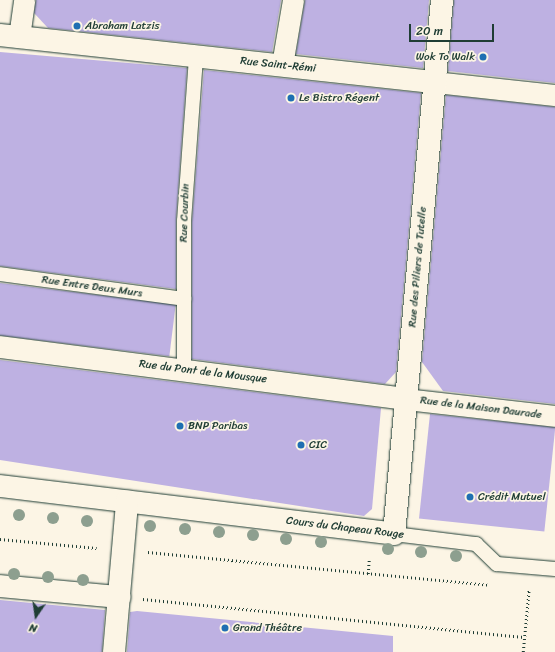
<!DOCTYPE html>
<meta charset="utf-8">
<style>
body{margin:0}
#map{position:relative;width:555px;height:652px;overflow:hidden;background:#fcf5e5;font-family:Sriracha,sans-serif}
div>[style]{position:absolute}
.building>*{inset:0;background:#beb1e2;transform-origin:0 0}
.path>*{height:2.5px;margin-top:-1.25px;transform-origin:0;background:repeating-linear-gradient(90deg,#1f3d34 0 1px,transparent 0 4px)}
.roads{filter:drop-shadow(0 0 1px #1f3d34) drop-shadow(0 0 1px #1f3d34)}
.service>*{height:14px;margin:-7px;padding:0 7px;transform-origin:7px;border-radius:7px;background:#fcf5e5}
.pedestrian>*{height:21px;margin:-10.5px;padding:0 10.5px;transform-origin:10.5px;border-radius:10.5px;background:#fcf5e5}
.minor>*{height:22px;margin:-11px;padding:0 11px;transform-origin:11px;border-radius:11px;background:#fcf5e5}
.trees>*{width:12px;height:12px;margin:-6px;border-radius:50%;background:#8d9f8f}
.dots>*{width:11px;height:11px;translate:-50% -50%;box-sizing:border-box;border:2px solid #fcf5e5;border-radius:50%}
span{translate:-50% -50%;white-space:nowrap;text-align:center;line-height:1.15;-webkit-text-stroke:3.5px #fcf5e5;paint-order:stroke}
.poi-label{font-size:11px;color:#1f3d34}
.left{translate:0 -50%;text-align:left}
.right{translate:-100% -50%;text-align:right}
.street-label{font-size:11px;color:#1f3d34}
.north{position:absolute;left:16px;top:596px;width:40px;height:40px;-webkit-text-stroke:3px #fcf5e5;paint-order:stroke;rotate:193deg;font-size:11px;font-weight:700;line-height:16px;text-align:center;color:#1f3d34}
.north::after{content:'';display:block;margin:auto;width:14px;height:18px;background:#1f3d34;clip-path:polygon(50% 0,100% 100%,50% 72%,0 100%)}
.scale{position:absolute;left:409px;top:24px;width:85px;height:18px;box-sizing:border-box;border:2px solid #1f3d34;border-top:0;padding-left:5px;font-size:12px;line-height:14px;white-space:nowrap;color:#1f3d34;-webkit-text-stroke:3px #fcf5e5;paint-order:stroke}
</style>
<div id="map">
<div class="building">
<div style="clip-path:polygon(36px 0,281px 0,272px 52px,48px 28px,34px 13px)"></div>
<div style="clip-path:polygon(305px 0,429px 0,423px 68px,296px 54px)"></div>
<div style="clip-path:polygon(454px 0,555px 0,555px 83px,448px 71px)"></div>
<div style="clip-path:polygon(0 52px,187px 68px,176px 220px,176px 289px,0 266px)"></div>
<div style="clip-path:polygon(204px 70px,421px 93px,396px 372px,385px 384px,192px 359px,192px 221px)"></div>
<div style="clip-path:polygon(446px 95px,555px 107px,555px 404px,443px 391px,422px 362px)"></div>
<div style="left:0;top:283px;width:177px;height:52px;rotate:7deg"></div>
<div style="clip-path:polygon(0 360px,381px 408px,372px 509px,364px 516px,0 460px)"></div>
<div style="left:430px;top:414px;width:126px;height:105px;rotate:6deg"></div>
<div style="clip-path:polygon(0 600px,105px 610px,102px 652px,0 652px)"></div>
<div style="clip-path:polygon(137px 611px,393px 636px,393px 652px,127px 652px,130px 612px)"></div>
</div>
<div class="path">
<div style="left:0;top:539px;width:97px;rotate:5.3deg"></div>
<div style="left:148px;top:552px;width:343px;rotate:5.5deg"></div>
<div style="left:368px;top:574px;width:16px;rotate:-86deg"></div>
<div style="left:143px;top:599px;width:383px;rotate:5.7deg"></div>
<div style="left:523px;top:652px;width:63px;rotate:-84.6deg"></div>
</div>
<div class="roads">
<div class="service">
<div style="left:0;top:274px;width:186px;rotate:7.7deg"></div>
<div style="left:184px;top:369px;width:148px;rotate:-90deg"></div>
<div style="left:184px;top:221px;width:165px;rotate:-85.8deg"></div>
<div style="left:394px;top:534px;width:83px;rotate:7deg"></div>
<div style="left:476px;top:544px;width:29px;rotate:44deg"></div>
<div style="left:497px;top:564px;width:58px;rotate:4.9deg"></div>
</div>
<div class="pedestrian">
<div style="left:19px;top:37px;width:37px;rotate:-82deg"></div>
<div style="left:282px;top:65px;width:66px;rotate:-80.4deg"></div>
<div style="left:435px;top:82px;width:121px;rotate:6.2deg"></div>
<div style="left:406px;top:399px;width:150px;rotate:6.5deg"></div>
</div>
<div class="minor">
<div style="left:0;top:35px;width:438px;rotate:6.2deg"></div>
<div style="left:0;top:347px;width:409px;rotate:7.3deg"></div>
<div style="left:0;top:486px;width:397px;rotate:6.9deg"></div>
<div style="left:394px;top:534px;width:536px;rotate:-84.86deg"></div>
<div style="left:0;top:586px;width:120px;rotate:5.3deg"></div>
<div style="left:114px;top:652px;width:151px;rotate:-85deg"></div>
</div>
</div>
<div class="trees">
<div style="left:19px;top:515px"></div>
<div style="left:53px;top:518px"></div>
<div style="left:87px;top:521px"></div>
<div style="left:150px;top:526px"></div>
<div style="left:185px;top:529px"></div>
<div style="left:219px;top:532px"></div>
<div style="left:253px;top:535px"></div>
<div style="left:286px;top:539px"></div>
<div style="left:321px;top:542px"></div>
<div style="left:388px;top:549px"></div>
<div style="left:421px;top:552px"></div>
<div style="left:456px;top:556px"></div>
<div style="left:14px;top:574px"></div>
<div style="left:48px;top:577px"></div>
<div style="left:83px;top:580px"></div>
</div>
<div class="dots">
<div style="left:77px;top:26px;background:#1f6fb2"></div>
<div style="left:483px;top:57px;background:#1f6fb2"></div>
<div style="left:291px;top:98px;background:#1f6fb2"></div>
<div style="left:180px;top:426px;background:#1f6fb2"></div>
<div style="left:301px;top:445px;background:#1f6fb2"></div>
<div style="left:470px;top:497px;background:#1f6fb2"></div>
<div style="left:225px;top:628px;background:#1f6fb2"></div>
</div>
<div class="poi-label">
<span class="left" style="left:85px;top:26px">Abraham Latzis</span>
<span class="right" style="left:475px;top:57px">Wok To Walk</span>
<span class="left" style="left:299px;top:98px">Le Bistro Régent</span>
<span class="left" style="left:188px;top:426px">BNP Paribas</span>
<span class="left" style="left:309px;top:445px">CIC</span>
<span class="left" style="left:478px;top:497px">Crédit Mutuel</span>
<span class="left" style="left:233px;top:628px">Grand Théâtre</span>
</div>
<div class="street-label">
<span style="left:278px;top:65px;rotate:6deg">Rue Saint-Rémi</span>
<span style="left:185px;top:213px;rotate:-88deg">Rue Courbin</span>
<span style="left:418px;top:267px;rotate:-85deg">Rue des Piliers de Tutelle</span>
<span style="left:92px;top:287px;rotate:8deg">Rue Entre Deux Murs</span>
<span style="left:203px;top:372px;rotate:7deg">Rue du Pont de la Mousque</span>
<span style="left:481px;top:408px;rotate:7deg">Rue de la Maison Daurade</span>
<span style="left:345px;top:528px;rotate:7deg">Cours du Chapeau Rouge</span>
</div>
<div class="north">N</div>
<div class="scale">20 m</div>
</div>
